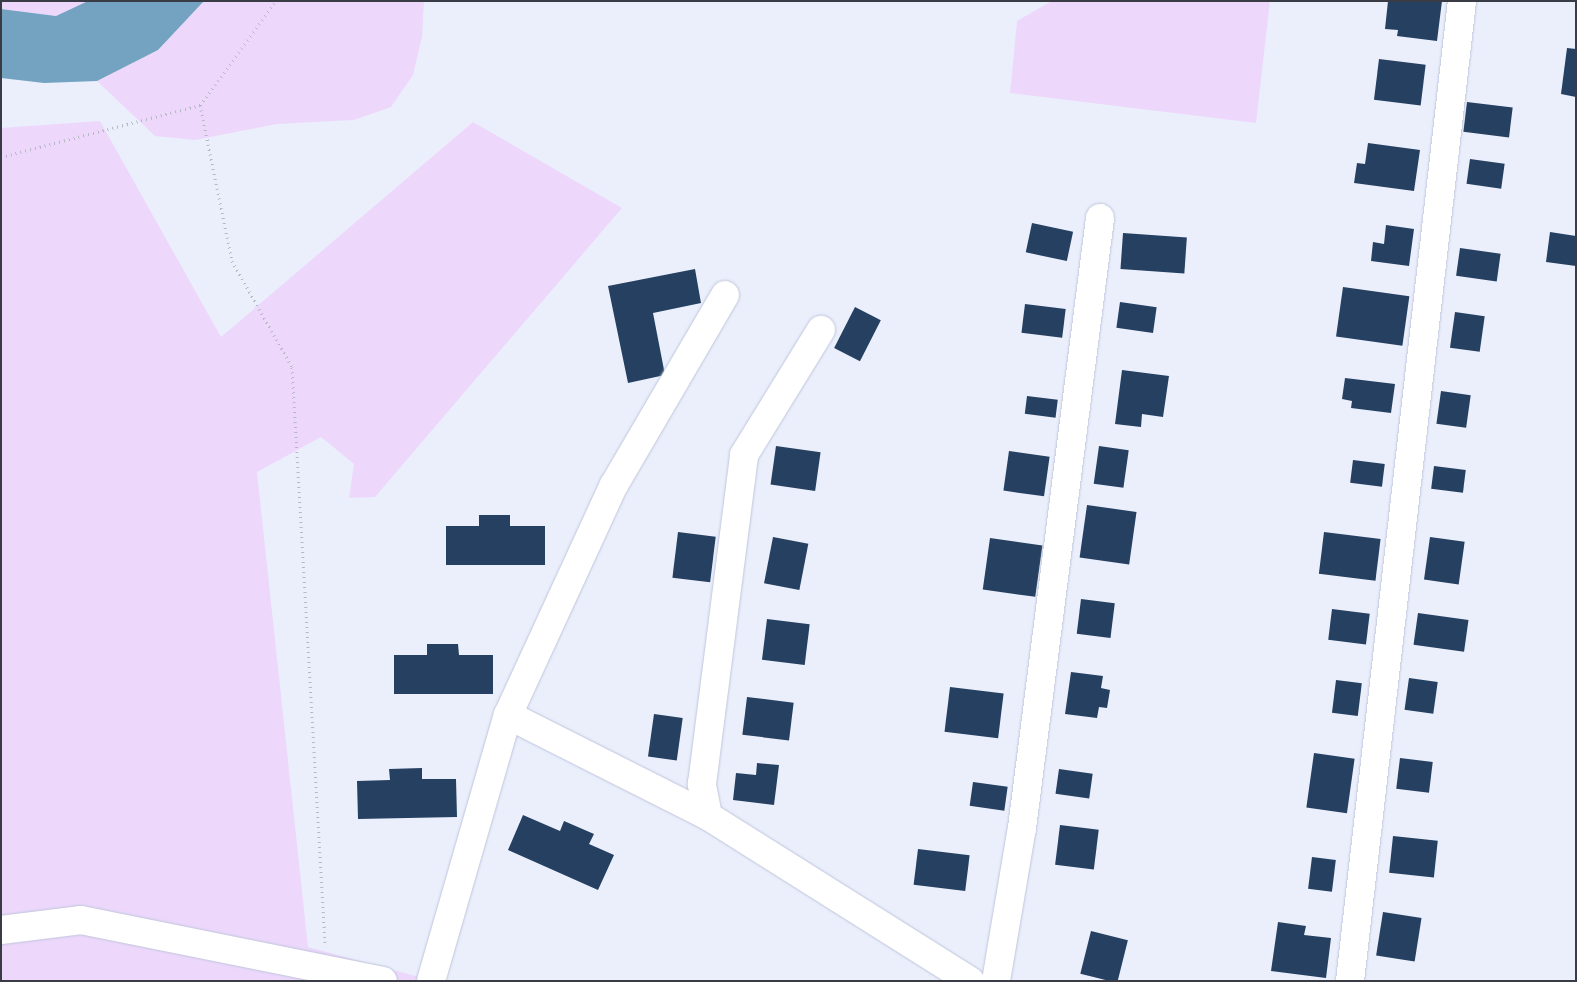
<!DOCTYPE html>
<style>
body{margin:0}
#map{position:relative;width:1577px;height:982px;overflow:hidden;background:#ebeffc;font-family:Raleway,sans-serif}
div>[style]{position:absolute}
.green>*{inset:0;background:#edd8fc}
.water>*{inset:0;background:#73a3c0}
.building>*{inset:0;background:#254061;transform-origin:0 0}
.path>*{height:3px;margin-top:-1.5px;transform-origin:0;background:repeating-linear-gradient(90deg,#b5b9c4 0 1px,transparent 0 5px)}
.roads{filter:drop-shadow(0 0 1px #bfc5da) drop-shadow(0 0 1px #bfc5da)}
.minor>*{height:28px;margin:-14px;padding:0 14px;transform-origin:14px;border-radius:14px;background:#fff}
span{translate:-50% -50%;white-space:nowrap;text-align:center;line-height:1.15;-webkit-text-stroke:5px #ebeffc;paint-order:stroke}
.frame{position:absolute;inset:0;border:2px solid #393c44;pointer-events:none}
</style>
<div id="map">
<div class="green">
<div style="clip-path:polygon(1px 1px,88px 1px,56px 16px,1px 9px)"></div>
<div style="clip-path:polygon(204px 1px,424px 1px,422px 37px,413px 75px,391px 107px,354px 120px,277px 124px,195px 140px,155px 136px,97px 81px,158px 50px)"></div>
<div style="clip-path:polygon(1270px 1px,1256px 123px,1010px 93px,1017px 21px,1050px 2px)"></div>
<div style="clip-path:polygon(100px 121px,221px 337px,473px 122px,622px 208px,375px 497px,349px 498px,354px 464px,321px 437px,257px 472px,308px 947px,434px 981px,1px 981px,1px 128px)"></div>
</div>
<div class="water">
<div style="clip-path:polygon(88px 1px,204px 1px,158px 50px,97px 81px,44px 83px,1px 78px,1px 9px,56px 16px)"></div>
</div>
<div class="building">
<div style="clip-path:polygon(1388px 1px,1442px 1px,1437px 41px,1397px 36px,1398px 30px,1385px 29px)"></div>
<div style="clip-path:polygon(1567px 48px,1576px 49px,1576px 97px,1561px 94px)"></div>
<div style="left:1379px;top:59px;width:47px;height:41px;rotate:7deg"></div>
<div style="left:1467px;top:102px;width:46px;height:30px;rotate:7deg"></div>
<div style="clip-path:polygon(1368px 143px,1420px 150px,1414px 191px,1354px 183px,1357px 163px,1365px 164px)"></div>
<div style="left:1470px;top:159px;width:35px;height:25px;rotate:8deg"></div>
<div style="left:1032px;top:223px;width:42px;height:30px;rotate:12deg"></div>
<div style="clip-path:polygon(1386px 225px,1414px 229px,1409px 266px,1371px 261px,1373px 242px,1384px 244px)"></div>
<div style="clip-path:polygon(1550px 232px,1576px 236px,1576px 266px,1546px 262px)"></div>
<div style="left:1123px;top:233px;width:64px;height:36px;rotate:4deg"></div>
<div style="left:1460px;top:248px;width:41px;height:28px;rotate:8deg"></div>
<div style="clip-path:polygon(695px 269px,701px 303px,653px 313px,665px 375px,628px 383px,608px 286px)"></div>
<div style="left:1343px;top:287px;width:67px;height:50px;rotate:8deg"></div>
<div style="left:1120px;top:302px;width:37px;height:26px;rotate:8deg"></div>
<div style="left:1025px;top:304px;width:41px;height:29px;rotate:7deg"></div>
<div style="left:855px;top:307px;width:29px;height:46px;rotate:27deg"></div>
<div style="left:1455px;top:312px;width:30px;height:36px;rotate:8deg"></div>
<div style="clip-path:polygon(1122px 370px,1169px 376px,1163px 417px,1142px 414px,1141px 427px,1115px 424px)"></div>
<div style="clip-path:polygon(1345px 378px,1395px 384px,1391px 413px,1351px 408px,1352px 401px,1342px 399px)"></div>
<div style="left:1441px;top:391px;width:30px;height:33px;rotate:8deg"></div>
<div style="left:1027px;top:396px;width:31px;height:18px;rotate:7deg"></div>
<div style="left:776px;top:446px;width:45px;height:39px;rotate:8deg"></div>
<div style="left:1099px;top:446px;width:30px;height:38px;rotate:8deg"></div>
<div style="left:1009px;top:451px;width:41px;height:40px;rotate:8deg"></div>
<div style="left:1353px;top:460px;width:32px;height:23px;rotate:7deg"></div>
<div style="left:1434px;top:466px;width:32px;height:23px;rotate:7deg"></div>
<div style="left:1087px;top:505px;width:50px;height:53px;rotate:8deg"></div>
<div style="clip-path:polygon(479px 515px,510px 515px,510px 526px,545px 526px,545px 565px,446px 565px,446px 526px,479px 526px)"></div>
<div style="left:678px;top:532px;width:38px;height:46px;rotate:7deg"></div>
<div style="left:1324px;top:532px;width:57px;height:42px;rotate:7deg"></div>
<div style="left:773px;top:537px;width:36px;height:47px;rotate:11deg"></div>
<div style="left:1430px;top:537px;width:35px;height:43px;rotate:8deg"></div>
<div style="left:990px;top:538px;width:53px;height:52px;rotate:8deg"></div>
<div style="left:1081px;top:599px;width:34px;height:35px;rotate:7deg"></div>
<div style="left:1332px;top:609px;width:38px;height:31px;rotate:7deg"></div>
<div style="left:1418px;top:613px;width:51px;height:32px;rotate:8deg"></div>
<div style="left:767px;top:619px;width:43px;height:41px;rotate:7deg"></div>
<div style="clip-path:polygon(427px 644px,458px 644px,459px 655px,493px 655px,493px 694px,394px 694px,394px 655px,427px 655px)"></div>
<div style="clip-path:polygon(1071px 672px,1103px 676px,1101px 688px,1110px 690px,1107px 708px,1099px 707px,1097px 718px,1065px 714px)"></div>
<div style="left:1409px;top:678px;width:29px;height:32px;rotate:8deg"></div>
<div style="left:1336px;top:680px;width:26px;height:33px;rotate:7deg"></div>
<div style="left:950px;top:687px;width:54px;height:45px;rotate:7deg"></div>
<div style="left:747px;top:697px;width:47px;height:38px;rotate:7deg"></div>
<div style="left:654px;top:714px;width:29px;height:43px;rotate:8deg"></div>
<div style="left:1314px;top:753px;width:41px;height:55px;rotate:8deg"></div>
<div style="left:1400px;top:758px;width:33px;height:31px;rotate:7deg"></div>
<div style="clip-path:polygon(757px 763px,779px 765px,774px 805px,733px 800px,736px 773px,756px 775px)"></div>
<div style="clip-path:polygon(422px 768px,422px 779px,456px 779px,457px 817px,358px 819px,357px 781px,390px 780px,389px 769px)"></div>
<div style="left:1059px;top:769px;width:34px;height:25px;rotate:8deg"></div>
<div style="left:973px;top:782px;width:35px;height:24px;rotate:8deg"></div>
<div style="clip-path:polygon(523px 815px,560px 831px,564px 821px,594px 834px,589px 844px,614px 855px,598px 890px,508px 850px)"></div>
<div style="left:1060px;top:825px;width:39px;height:40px;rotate:7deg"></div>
<div style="left:1393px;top:836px;width:45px;height:37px;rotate:6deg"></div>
<div style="left:918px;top:849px;width:52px;height:36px;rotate:7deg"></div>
<div style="left:1312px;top:857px;width:24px;height:32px;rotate:7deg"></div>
<div style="left:1383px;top:912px;width:39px;height:44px;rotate:9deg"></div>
<div style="clip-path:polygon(1278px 922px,1306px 926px,1304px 935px,1331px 938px,1326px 978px,1271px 971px)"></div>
<div style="left:1091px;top:931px;width:38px;height:44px;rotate:14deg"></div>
</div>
<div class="path">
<div style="left:200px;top:105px;width:159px;rotate:78.4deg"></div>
<div style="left:232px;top:261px;width:122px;rotate:60.5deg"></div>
<div style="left:292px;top:367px;width:577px;rotate:86.72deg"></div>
<div style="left:1px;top:157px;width:206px;rotate:-14.6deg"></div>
<div style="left:200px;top:105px;width:129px;rotate:-53.8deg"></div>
</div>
<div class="roads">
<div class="minor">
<div style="left:508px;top:715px;width:224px;rotate:26.8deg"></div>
<div style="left:708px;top:816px;width:310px;rotate:32.2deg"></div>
<div style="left:708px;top:816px;width:33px;rotate:-101deg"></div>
<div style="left:702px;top:784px;width:332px;rotate:-82.7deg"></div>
<div style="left:744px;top:455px;width:147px;rotate:-58.4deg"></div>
<div style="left:1px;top:930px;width:81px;rotate:-7.1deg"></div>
<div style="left:81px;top:920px;width:308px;rotate:11.4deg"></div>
<div style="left:431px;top:981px;width:277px;rotate:-73.9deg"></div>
<div style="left:508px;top:715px;width:253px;rotate:-65.3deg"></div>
<div style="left:614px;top:485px;width:220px;rotate:-59.7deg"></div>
<div style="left:996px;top:981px;width:155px;rotate:-80.4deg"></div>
<div style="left:1022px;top:828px;width:615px;rotate:-82.71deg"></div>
<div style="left:1350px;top:981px;width:986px;rotate:-83.48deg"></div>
</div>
</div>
<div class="frame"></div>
</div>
